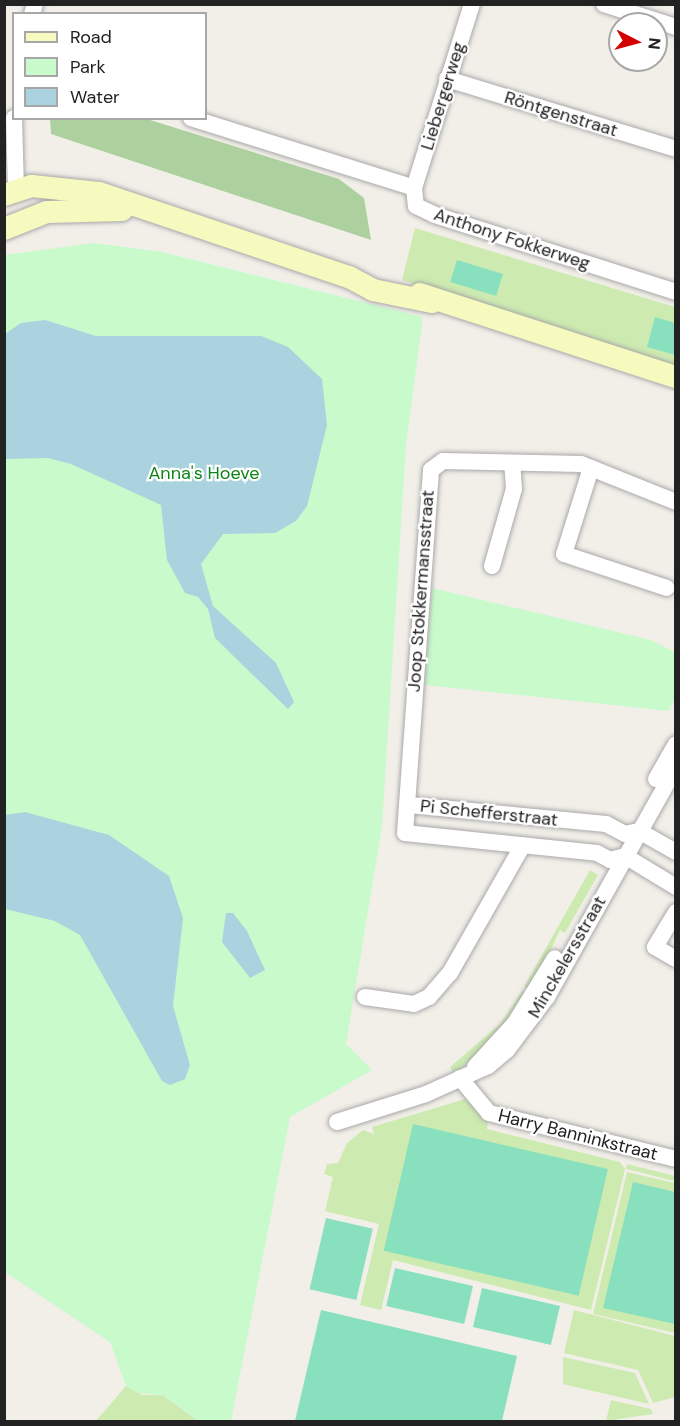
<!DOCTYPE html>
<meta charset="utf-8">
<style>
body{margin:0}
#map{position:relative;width:680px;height:1426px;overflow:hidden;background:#f2efe9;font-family:"DM Sans",sans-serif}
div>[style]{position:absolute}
.grass>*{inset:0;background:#cdebb0;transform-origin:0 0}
.forest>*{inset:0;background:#add19e}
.park>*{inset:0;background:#c8facc}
.pitch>*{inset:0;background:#88e0be;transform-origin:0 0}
.water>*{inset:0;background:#aad3df}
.roads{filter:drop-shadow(0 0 2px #a9a9a9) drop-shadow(0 0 2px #a9a9a9)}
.minor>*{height:16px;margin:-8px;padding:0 8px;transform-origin:8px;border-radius:8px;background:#fff}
.secondary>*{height:22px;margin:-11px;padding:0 11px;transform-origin:11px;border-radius:11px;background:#f7fabf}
span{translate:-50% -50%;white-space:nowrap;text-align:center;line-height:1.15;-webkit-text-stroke:4.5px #fff;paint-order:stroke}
.street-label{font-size:18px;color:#222}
.park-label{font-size:18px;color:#0c8416}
.frame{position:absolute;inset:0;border:6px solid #222;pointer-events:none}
.legend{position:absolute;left:12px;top:12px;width:195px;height:108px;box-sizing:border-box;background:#fff;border:2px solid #a7a7a7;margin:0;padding:8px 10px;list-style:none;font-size:18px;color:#222}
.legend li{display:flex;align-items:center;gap:12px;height:30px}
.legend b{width:30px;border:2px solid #a7a7a7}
.north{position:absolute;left:608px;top:12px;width:60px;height:60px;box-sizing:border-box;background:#fff;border:2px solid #a7a7a7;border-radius:50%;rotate:96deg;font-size:16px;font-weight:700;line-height:24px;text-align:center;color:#222}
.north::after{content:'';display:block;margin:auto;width:21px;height:27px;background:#d40000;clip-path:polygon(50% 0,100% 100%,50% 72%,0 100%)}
</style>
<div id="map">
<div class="grass">
<div style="clip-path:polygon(415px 228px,675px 307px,675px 370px,402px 280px)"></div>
<div style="clip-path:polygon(590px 870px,598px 875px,565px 933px,560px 930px,532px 990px,524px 987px)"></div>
<div style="clip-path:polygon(522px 991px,530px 994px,479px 1056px,454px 1073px,450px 1067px,500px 1024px)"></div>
<div style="clip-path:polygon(465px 1099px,488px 1120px,487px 1129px,620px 1162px,625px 1169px,591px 1310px,393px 1260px,381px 1310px,360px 1305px,379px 1224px,325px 1211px,333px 1177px,324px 1174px,327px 1164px,338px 1163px,347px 1143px,363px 1130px,374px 1134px,372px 1127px)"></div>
<div style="left:627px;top:1164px;width:49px;height:5px;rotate:14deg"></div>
<div style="clip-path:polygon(627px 1172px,675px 1183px,675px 1333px,593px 1314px)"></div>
<div style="clip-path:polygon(574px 1310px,675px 1336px,675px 1397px,653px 1403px,638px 1370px,564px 1353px)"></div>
<div style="clip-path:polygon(563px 1357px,635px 1373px,649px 1404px,563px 1384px)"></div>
<div style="clip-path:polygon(126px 1386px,143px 1395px,163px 1395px,198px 1421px,95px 1422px)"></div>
<div style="clip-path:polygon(611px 1400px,651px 1409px,653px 1414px,606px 1421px)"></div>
</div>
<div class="forest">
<div style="clip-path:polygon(50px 119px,147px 119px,339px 179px,364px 198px,371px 240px,51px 134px)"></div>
</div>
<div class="park">
<div style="clip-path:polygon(94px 243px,162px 252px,423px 317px,406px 445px,382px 827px,346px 1044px,372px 1070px,290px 1117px,231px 1421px,198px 1421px,163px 1395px,138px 1393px,126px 1386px,110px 1342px,5px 1272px,4px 255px)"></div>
<div style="clip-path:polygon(432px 588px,651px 640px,675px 652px,675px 698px,669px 711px,425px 685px)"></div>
</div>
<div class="pitch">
<div style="left:457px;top:260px;width:48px;height:23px;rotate:17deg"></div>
<div style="clip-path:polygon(655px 317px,675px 323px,675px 355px,647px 347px)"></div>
<div style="left:413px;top:1124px;width:200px;height:130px;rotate:13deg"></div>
<div style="clip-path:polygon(633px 1182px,675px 1192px,675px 1324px,603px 1308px)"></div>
<div style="left:326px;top:1218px;width:48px;height:73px;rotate:13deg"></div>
<div style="left:395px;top:1268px;width:80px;height:39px;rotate:13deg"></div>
<div style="left:482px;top:1288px;width:80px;height:40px;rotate:13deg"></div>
<div style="clip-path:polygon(321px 1310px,517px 1356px,502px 1421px,295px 1421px)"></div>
</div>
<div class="water">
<div style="clip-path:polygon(45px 320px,96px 336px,261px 336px,288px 347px,322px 379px,327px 425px,307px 506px,296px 521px,275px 533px,223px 534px,201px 564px,213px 606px,276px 663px,294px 702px,288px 709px,215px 638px,208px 609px,198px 597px,185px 593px,167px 560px,161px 505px,71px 464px,48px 458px,5px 459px,5px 334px,21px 323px)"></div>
<div style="clip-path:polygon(25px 812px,109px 835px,169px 876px,183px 918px,173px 1006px,190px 1065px,185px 1079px,170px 1085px,162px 1081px,80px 935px,55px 921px,5px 909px,5px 815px)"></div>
<div style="clip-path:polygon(226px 913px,233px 913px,247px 931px,265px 970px,250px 978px,222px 942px)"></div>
</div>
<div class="roads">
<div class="minor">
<div style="left:604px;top:4px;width:76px;rotate:17.7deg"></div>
<div style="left:32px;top:14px;width:10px;rotate:-73deg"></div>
<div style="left:447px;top:79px;width:239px;rotate:17deg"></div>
<div style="left:14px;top:118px;width:72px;rotate:88.4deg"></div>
<div style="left:191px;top:118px;width:234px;rotate:17.4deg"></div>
<div style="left:414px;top:188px;width:18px;rotate:84deg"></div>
<div style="left:416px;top:206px;width:21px;rotate:25deg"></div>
<div style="left:435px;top:215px;width:253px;rotate:17.7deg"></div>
<div style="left:414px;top:188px;width:193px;rotate:-72.5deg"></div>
<div style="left:591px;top:468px;width:90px;rotate:107.4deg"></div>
<div style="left:564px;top:554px;width:108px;rotate:18.3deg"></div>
<div style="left:492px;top:566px;width:80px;rotate:-74.1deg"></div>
<div style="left:514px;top:489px;width:26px;rotate:-94deg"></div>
<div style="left:656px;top:779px;width:40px;rotate:-60.3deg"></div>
<div style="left:407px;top:805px;width:336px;rotate:-85.9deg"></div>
<div style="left:431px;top:470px;width:15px;rotate:-37deg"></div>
<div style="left:443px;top:461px;width:138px;rotate:1.2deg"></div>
<div style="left:581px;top:464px;width:102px;rotate:21.8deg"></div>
<div style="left:676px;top:852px;width:43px;rotate:-150.4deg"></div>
<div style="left:639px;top:831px;width:14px;rotate:168deg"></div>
<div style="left:625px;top:834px;width:21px;rotate:-152deg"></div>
<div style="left:606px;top:824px;width:200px;rotate:-174.5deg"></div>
<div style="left:407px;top:805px;width:28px;rotate:94deg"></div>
<div style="left:405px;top:833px;width:193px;rotate:5.9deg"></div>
<div style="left:597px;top:853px;width:15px;rotate:28deg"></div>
<div style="left:610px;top:860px;width:16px;rotate:-15deg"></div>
<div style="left:625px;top:856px;width:60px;rotate:31.3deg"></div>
<div style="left:676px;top:912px;width:41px;rotate:121deg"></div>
<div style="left:655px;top:947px;width:24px;rotate:30deg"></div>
<div style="left:365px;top:997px;width:49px;rotate:8.1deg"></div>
<div style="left:414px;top:1004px;width:17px;rotate:-25deg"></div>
<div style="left:429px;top:997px;width:32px;rotate:-49deg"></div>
<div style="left:450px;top:973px;width:147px;rotate:-60.3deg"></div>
<div style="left:475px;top:1067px;width:59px;rotate:-47.7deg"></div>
<div style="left:515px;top:1023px;width:76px;rotate:-58.4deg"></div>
<div style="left:460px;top:1078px;width:45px;rotate:50.4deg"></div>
<div style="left:489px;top:1113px;width:193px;rotate:13.8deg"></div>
<div style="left:337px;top:1122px;width:93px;rotate:-17.5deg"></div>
<div style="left:426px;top:1094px;width:68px;rotate:-24.3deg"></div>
<div style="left:488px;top:1066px;width:25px;rotate:-40deg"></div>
<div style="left:507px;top:1050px;width:66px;rotate:-53deg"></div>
<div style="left:547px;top:997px;width:264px;rotate:-60.7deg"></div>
</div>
<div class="secondary">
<div style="left:4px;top:195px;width:29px;rotate:-18deg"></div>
<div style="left:32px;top:186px;width:67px;rotate:6deg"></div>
<div style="left:99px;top:193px;width:264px;rotate:18.6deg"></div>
<div style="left:349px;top:277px;width:27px;rotate:28deg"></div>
<div style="left:373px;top:290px;width:60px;rotate:11.5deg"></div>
<div style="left:4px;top:229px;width:46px;rotate:-21.6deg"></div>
<div style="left:47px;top:212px;width:75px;rotate:-1.5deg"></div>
<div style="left:420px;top:294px;width:269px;rotate:18deg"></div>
</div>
</div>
<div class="street-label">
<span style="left:443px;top:96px;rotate:-73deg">Liebergerweg</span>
<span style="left:561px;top:114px;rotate:17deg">Röntgenstraat</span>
<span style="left:512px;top:239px;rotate:18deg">Anthony Fokkerweg</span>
<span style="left:421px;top:591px;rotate:-86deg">Joop Stokkermansstraat</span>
<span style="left:489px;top:813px;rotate:6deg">Pi Schefferstraat</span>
<span style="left:567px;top:957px;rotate:-60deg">Minckelersstraat</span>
<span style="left:578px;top:1135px;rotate:14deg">Harry Banninkstraat</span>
</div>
<div class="park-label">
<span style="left:204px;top:473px">Anna's Hoeve</span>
</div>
<div class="frame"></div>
<ul class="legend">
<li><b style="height:8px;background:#f7fabf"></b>Road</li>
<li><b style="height:16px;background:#c8facc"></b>Park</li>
<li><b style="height:16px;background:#aad3df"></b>Water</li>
</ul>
<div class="north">N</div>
</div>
